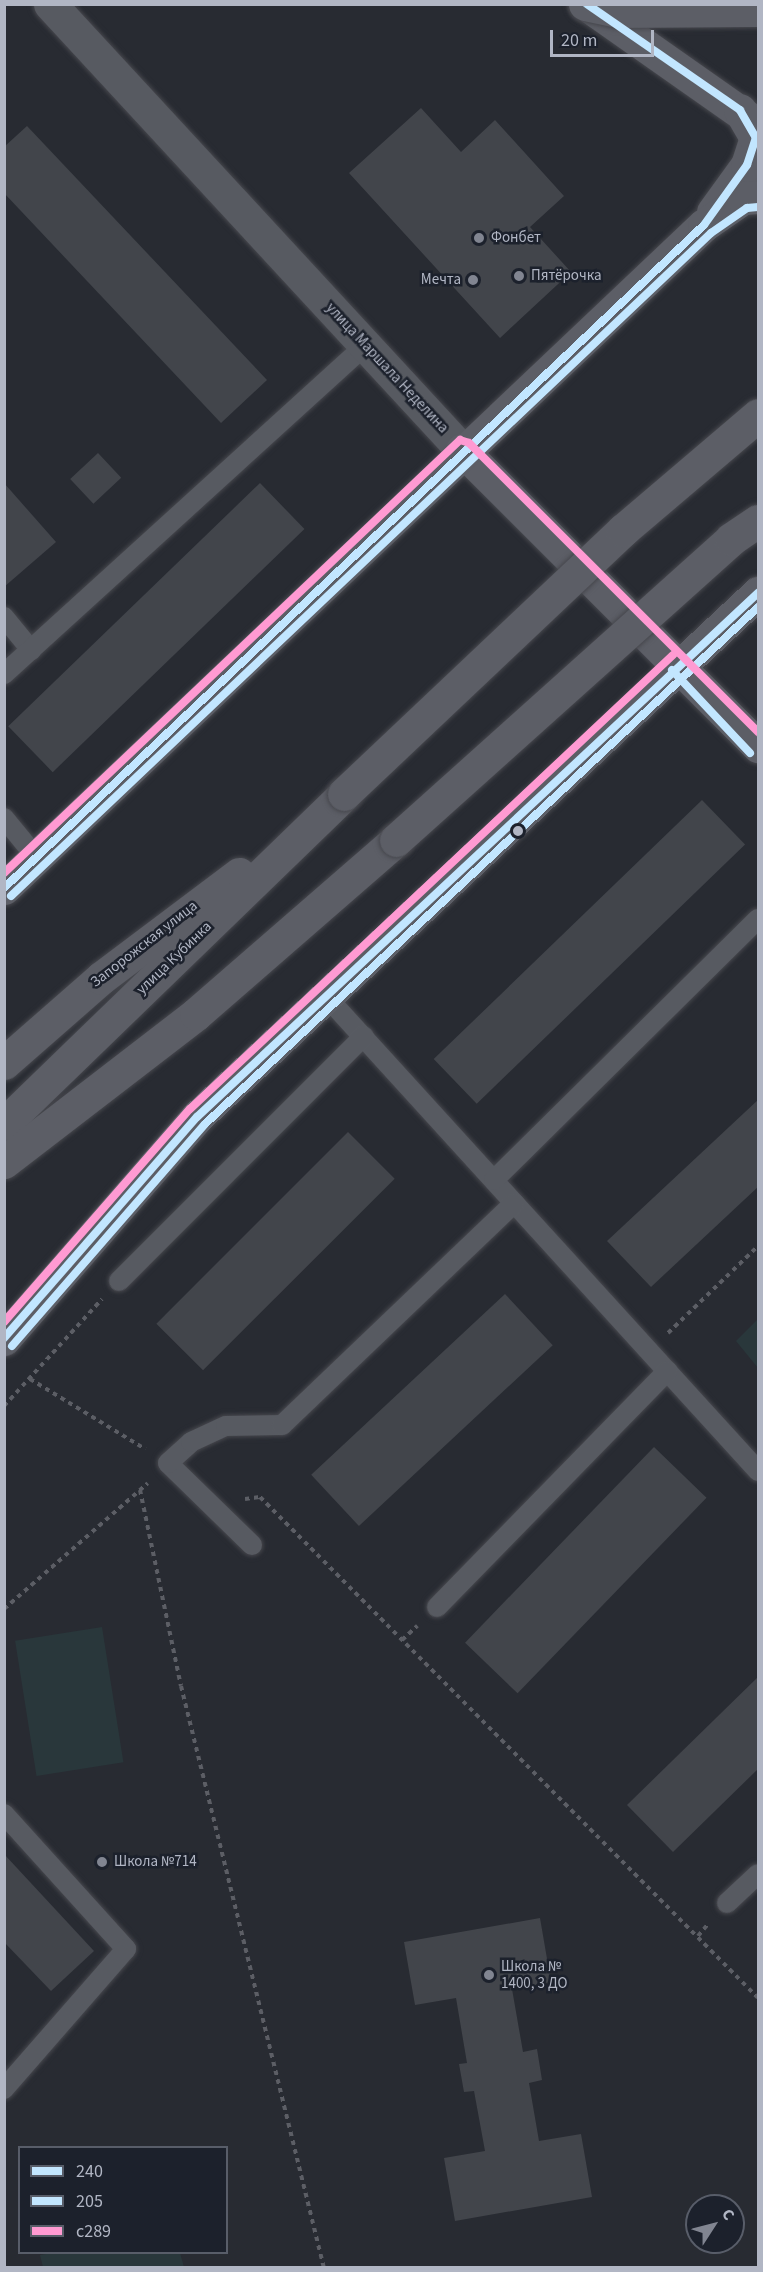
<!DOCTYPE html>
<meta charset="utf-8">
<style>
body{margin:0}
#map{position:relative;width:763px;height:2272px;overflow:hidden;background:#282b32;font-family:"Source Sans 3",sans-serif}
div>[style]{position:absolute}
.green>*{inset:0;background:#29373b;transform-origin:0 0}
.building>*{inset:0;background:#42454b;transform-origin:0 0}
.path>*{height:4px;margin-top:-2px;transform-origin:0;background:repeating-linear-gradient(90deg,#5c5e65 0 4.5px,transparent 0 9px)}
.roads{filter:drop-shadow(0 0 2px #46474d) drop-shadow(0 0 2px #46474d)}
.lane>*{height:20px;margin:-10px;padding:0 10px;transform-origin:10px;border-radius:10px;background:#575a61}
.street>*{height:33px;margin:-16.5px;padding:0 16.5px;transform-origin:16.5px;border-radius:16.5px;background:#575a61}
.secondary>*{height:33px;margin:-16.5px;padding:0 16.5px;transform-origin:16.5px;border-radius:16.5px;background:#5c5e66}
.bridges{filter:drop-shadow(0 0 2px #46474d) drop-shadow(0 0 2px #46474d)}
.secondary-bridge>*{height:33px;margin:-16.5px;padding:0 16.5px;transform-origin:16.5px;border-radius:16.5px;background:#5c5e66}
.bus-1>*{height:8px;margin:-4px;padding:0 4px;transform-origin:4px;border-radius:4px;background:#c2e6ff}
.bus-2>*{height:8px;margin:-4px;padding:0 4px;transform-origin:4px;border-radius:4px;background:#c2e6ff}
.bus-3>*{height:8px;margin:-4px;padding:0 4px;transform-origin:4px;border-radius:4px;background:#ff9ad2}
.dots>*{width:16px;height:16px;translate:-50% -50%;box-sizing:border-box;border:3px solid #1c212c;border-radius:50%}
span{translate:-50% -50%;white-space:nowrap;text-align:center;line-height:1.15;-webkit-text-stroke:5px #1c212c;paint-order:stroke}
.poi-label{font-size:15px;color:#b1b6c4}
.left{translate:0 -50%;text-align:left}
.right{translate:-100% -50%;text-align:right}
.street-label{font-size:15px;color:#b1b6c4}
.frame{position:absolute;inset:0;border:6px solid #b1b6c4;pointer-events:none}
.legend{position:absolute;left:18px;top:2146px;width:210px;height:108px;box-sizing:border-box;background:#1c212c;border:2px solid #585d69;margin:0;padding:8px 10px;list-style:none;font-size:18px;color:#b1b6c4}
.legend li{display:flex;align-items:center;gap:12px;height:30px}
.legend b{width:30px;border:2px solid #585d69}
.north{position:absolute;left:685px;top:2194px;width:60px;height:60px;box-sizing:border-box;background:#1c212c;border:2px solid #585d69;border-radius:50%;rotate:54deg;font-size:16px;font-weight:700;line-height:24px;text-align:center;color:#b1b6c4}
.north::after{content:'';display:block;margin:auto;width:21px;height:27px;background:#818591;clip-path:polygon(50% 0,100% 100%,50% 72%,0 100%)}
.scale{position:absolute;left:550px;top:30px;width:104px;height:27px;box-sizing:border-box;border:3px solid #b1b6c4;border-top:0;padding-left:8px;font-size:18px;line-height:21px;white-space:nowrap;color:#b1b6c4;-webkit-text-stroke:4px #1c212c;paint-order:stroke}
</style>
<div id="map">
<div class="green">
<div style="clip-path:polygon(758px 1319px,758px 1368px,736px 1341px)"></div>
<div style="left:102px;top:1627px;width:137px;height:88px;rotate:81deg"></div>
<div style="clip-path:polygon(51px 2253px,180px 2253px,184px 2267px,43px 2267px,40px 2255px)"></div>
</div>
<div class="building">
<div style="clip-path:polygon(421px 108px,461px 152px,495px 120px,564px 196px,530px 227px,571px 272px,500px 338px,349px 173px)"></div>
<div style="clip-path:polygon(27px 126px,267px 380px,221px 423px,4px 193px,4px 147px)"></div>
<div style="left:98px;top:453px;width:34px;height:38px;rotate:47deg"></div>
<div style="clip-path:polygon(4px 483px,56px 542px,4px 587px)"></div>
<div style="left:260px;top:483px;width:64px;height:350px;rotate:46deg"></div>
<div style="left:702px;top:800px;width:62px;height:373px;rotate:46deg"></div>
<div style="clip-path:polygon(759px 1099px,759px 1186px,651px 1287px,607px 1241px)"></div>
<div style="left:348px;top:1132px;width:66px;height:271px;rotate:45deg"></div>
<div style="left:505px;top:1294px;width:70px;height:265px;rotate:47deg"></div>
<div style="left:654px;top:1447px;width:73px;height:272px;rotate:44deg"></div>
<div style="clip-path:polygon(759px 1676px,759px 1768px,673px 1852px,627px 1805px)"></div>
<div style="clip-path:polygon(4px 1854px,94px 1951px,51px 1991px,4px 1942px)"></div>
<div style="clip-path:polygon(540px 1918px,551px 1982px,512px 1989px,523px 2052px,537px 2049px,542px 2080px,529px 2083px,539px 2141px,581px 2134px,592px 2197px,455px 2221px,444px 2158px,485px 2151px,474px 2091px,464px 2092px,459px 2064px,467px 2063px,456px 1998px,415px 2005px,404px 1942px)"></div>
</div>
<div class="path">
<div style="left:668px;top:1333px;width:125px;rotate:-44deg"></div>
<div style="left:30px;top:1379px;width:135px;rotate:31.3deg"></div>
<div style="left:4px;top:1406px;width:145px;rotate:-47.5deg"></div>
<div style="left:140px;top:1490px;width:200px;rotate:78.2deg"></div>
<div style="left:181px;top:1686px;width:599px;rotate:76.2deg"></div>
<div style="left:245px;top:1499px;width:15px;rotate:-8deg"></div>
<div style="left:260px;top:1497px;width:706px;rotate:45.17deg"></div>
<div style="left:4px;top:1609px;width:191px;rotate:-41.2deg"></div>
<div style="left:402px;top:1640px;width:21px;rotate:-43deg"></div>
<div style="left:698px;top:1936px;width:17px;rotate:-50deg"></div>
</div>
<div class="roads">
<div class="lane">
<div style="left:4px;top:617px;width:43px;rotate:50.7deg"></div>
<div style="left:4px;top:674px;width:488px;rotate:-42.3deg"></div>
<div style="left:4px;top:818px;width:50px;rotate:50.6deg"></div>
<div style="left:324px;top:994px;width:645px;rotate:47.7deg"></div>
<div style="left:494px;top:1180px;width:371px;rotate:-44.7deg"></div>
<div style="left:119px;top:1281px;width:346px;rotate:-45deg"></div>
<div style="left:252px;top:1545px;width:117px;rotate:-135.7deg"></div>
<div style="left:168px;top:1463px;width:31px;rotate:-42deg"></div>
<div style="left:191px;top:1442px;width:38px;rotate:-25deg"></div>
<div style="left:226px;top:1426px;width:56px;rotate:-1deg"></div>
<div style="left:282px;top:1425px;width:321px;rotate:-43.7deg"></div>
<div style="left:437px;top:1607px;width:330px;rotate:-45.7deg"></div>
<div style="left:4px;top:1814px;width:182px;rotate:47.9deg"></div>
<div style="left:126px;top:1949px;width:186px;rotate:131.1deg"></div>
<div style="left:727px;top:1903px;width:42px;rotate:-43.1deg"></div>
</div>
<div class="street">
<div style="left:50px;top:4px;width:607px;rotate:47.27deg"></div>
</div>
<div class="secondary">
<div style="left:586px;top:4px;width:210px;rotate:35.1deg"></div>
<div style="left:713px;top:212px;width:58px;rotate:-54.1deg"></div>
<div style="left:747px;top:165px;width:28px;rotate:-72deg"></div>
<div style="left:756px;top:138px;width:32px;rotate:-120deg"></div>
<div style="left:462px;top:450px;width:419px;rotate:45deg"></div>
<div style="left:4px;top:888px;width:964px;rotate:-43.45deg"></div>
<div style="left:704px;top:225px;width:47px;rotate:-34.7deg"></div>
<div style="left:743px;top:198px;width:15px;rotate:-4deg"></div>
<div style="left:4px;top:1063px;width:129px;rotate:-41.2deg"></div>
<div style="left:101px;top:978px;width:173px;rotate:-37deg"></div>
<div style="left:4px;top:1124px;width:474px;rotate:-44.1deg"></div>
<div style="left:4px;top:1162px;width:242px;rotate:-37.6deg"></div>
<div style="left:196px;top:1014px;width:265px;rotate:-41deg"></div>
<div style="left:4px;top:1339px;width:294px;rotate:-49deg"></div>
<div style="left:197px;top:1117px;width:768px;rotate:-43.05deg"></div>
</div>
</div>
<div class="bridges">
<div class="secondary-bridge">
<div style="left:585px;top:4px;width:34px;rotate:12deg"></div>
<div style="left:618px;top:11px;width:140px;rotate:-0.4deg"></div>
<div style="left:344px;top:794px;width:384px;rotate:-43.4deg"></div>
<div style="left:623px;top:530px;width:177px;rotate:-40.4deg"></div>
<div style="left:396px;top:840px;width:450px;rotate:-41.9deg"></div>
<div style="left:731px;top:539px;width:32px;rotate:-34deg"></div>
</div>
</div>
<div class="bus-1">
<div style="left:4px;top:888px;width:964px;rotate:-43.45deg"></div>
<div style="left:704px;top:225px;width:74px;rotate:-54.4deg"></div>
<div style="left:747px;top:165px;width:28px;rotate:-72deg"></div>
<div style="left:756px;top:138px;width:32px;rotate:-120deg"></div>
<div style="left:740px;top:110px;width:186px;rotate:-145.3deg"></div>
<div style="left:4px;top:1338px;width:293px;rotate:-48.9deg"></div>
<div style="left:197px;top:1117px;width:768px;rotate:-43.05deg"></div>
</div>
<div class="bus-2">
<div style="left:672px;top:670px;width:114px;rotate:46.8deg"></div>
<div style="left:11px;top:896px;width:964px;rotate:-43.45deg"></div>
<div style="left:711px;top:233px;width:44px;rotate:-34.8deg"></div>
<div style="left:747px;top:208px;width:11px;rotate:-5deg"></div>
<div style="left:12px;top:1346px;width:294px;rotate:-49deg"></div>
<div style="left:205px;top:1124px;width:757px;rotate:-43.07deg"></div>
</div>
<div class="bus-3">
<div style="left:4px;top:873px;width:629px;rotate:-43.52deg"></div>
<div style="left:460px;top:440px;width:9px;rotate:18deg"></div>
<div style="left:469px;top:443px;width:409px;rotate:45deg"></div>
<div style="left:4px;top:1322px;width:283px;rotate:-48.9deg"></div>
<div style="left:190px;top:1109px;width:663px;rotate:-43.23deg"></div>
</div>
<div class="dots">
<div style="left:479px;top:238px;background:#818591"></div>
<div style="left:519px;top:276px;background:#818591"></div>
<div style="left:473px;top:280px;background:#818591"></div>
<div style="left:518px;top:831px;background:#b1b6c4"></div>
<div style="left:102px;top:1862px;background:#818591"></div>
<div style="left:489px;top:1975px;background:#818591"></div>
</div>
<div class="poi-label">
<span class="left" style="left:491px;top:238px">Фонбет</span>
<span class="left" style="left:531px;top:276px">Пятёрочка</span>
<span class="right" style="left:461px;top:280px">Мечта</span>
<span class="left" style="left:114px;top:1862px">Школа №714</span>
<span class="left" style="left:501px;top:1975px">Школа №<br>1400, 3 ДО</span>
</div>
<div class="street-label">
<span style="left:387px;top:368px;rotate:47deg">улица Маршала Неделина</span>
<span style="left:144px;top:944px;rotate:-38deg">Запорожская улица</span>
<span style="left:174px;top:958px;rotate:-44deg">улица Кубинка</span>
</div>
<div class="frame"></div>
<ul class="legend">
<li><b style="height:8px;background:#c2e6ff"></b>240</li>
<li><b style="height:8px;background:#c2e6ff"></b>205</li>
<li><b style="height:8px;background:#ff9ad2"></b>с289</li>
</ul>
<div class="north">С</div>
<div class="scale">20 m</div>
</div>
